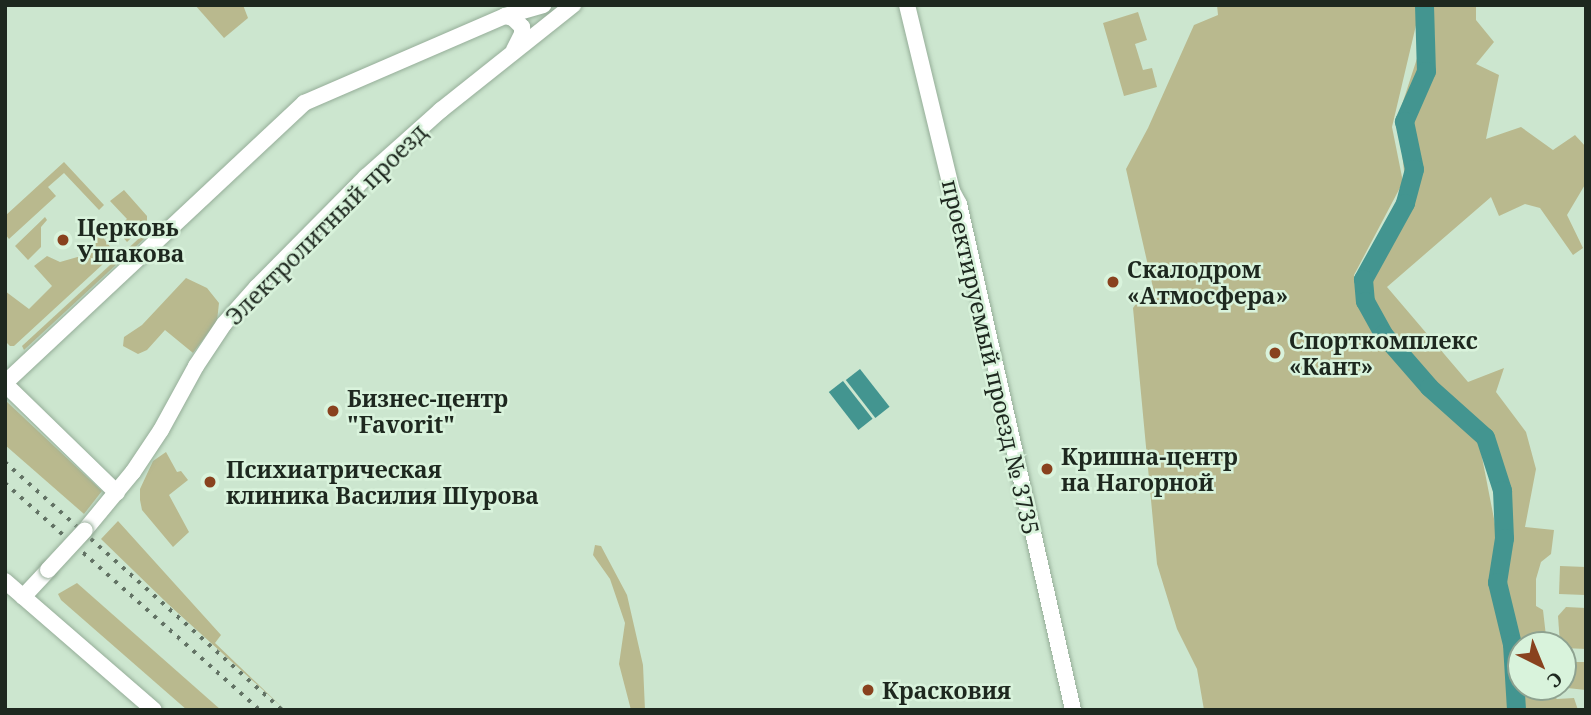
<!DOCTYPE html>
<meta charset="utf-8">
<style>
body{margin:0}
#map{position:relative;width:1591px;height:715px;overflow:hidden;background:#cce6cf;font-family:"Noto Serif",serif}
div>[style]{position:absolute}
.green>*{inset:0;background:#b9b98e;transform-origin:0 0}
.water>*{inset:0;background:#439590;transform-origin:0 0}
.river>*{height:19px;margin:-9.5px;padding:0 9.5px;transform-origin:9.5px;border-radius:9.5px;background:#439590}
.roads{filter:drop-shadow(0 0 2px #95ad98) drop-shadow(0 0 2px #95ad98)}
.minor>*{height:16px;margin:-8px;padding:0 8px;transform-origin:8px;border-radius:8px;background:#fff}
.rail>*{height:3.5px;margin-top:-1.75px;transform-origin:0;background:repeating-linear-gradient(90deg,#627264 0 3.5px,transparent 0 10.5px)}
.bridges{filter:drop-shadow(0 0 2px #95ad98) drop-shadow(0 0 2px #95ad98)}
.minor-bridge>*{height:16px;margin:-8px;padding:0 8px;transform-origin:8px;border-radius:8px;background:#fff}
.dots>*{width:19px;height:19px;translate:-50% -50%;box-sizing:border-box;border:4px solid #d9f3dc;border-radius:50%}
span{translate:-50% -50%;white-space:nowrap;text-align:center;line-height:1.15;-webkit-text-stroke:5px #d9f3dc;paint-order:stroke}
.street-label{font-size:23px;color:#1e281f}
.poi-label{font-size:23px;color:#1e281f;font-weight:700}
.left{translate:0 -50%;text-align:left}
.frame{position:absolute;inset:0;border:7px solid #1e281f;pointer-events:none}
.north{position:absolute;left:1507px;top:631px;width:70px;height:70px;box-sizing:border-box;background:#d9f3dc;border:2px solid #8ea290;border-radius:50%;rotate:137deg;font-size:19px;font-weight:700;line-height:28px;text-align:center;color:#1e281f}
.north::after{content:'';display:block;margin:auto;width:24px;height:32px;background:#89421e;clip-path:polygon(50% 0,100% 100%,50% 72%,0 100%)}
</style>
<div id="map">
<div class="green">
<div style="clip-path:polygon(195px 5px,243px 5px,248px 18px,224px 38px)"></div>
<div style="clip-path:polygon(evenodd,1217px 5px,1416px 5px,1417px 21px,1392px 127px,1403px 182px,1354px 275px,1358px 289px,1385px 228px,1402px 204px,1405px 180px,1398px 117px,1422px 43px,1435px 41px,1431px 5px,1476px 5px,1476px 20px,1494px 42px,1476px 64px,1499px 75px,1486px 139px,1521px 127px,1553px 150px,1575px 135px,1586px 147px,1586px 183px,1567px 215px,1583px 248px,1573px 255px,1540px 208px,1525px 204px,1499px 216px,1491px 197px,1387px 287px,1468px 382px,1504px 368px,1496px 392px,1526px 432px,1536px 469px,1525px 527px,1554px 530px,1551px 554px,1541px 562px,1536px 579px,1536px 606px,1543px 610px,1547px 645px,1521px 645px,1521px 687px,1545px 687px,1557px 699px,1574px 698px,1578px 710px,1204px 710px,1197px 669px,1177px 629px,1157px 564px,1133px 308px,1146px 290px,1154px 292px,1126px 169px,1148px 128px,1194px 25px,1218px 15px,1217px 5px,1481px 452px,1486px 457px,1498px 515px,1495px 524px,1481px 452px)"></div>
<div style="clip-path:polygon(1138px 12px,1147px 40px,1135px 44px,1143px 70px,1152px 68px,1157px 87px,1124px 96px,1103px 23px)"></div>
<div style="clip-path:polygon(64px 162px,104px 205px,99px 210px,64px 173px,48px 187px,56px 196px,9px 239px,5px 234px,5px 216px)"></div>
<div style="clip-path:polygon(124px 190px,147px 216px,147px 223px,127px 242px,116px 229px,127px 219px,110px 201px)"></div>
<div style="clip-path:polygon(45px 217px,47px 220px,41px 227px,41px 247px,28px 260px,15px 246px)"></div>
<div style="clip-path:polygon(98px 231px,115px 253px,14px 346px,10px 346px,5px 341px,5px 291px,29px 309px,52px 286px,34px 266px,47px 256px,60px 262px,81px 256px,94px 243px)"></div>
<div style="clip-path:polygon(147px 231px,145px 238px,24px 350px,22px 346px)"></div>
<div style="clip-path:polygon(186px 278px,207px 288px,219px 303px,217px 321px,193px 353px,165px 330px,147px 350px,138px 354px,123px 346px,124px 337px,142px 325px)"></div>
<div style="clip-path:polygon(5px 400px,102px 491px,84px 514px,5px 445px)"></div>
<div style="clip-path:polygon(166px 452px,177px 472px,181px 471px,188px 480px,169px 495px,189px 532px,173px 547px,142px 510px,140px 500px,140px 489px,153px 461px)"></div>
<div style="clip-path:polygon(118px 521px,221px 635px,215px 643px,284px 709px,168px 604px,101px 539px)"></div>
<div style="clip-path:polygon(595px 545px,601px 546px,627px 595px,643px 665px,645px 710px,631px 710px,619px 664px,625px 623px,610px 579px,593px 555px)"></div>
<div style="left:1560px;top:566px;width:26px;height:28px;rotate:2deg"></div>
<div style="clip-path:polygon(77px 583px,221px 710px,187px 710px,61px 600px,58px 594px)"></div>
<div style="clip-path:polygon(1566px 607px,1586px 608px,1586px 649px,1564px 648px,1560px 644px,1558px 616px)"></div>
<div style="clip-path:polygon(1563px 662px,1586px 662px,1586px 690px,1558px 687px,1563px 687px)"></div>
</div>
<div class="water">
<div style="left:860px;top:369px;width:48px;height:18px;rotate:52deg"></div>
<div style="left:843px;top:381px;width:48px;height:18px;rotate:52deg"></div>
</div>
<div class="river">
<div style="left:1424px;top:5px;width:66px;rotate:88.3deg"></div>
<div style="left:1426px;top:71px;width:55px;rotate:113.7deg"></div>
<div style="left:1404px;top:121px;width:49px;rotate:78.2deg"></div>
<div style="left:1414px;top:169px;width:35px;rotate:105deg"></div>
<div style="left:1405px;top:203px;width:87px;rotate:118.9deg"></div>
<div style="left:1363px;top:279px;width:22px;rotate:85deg"></div>
<div style="left:1365px;top:301px;width:38px;rotate:61deg"></div>
<div style="left:1383px;top:334px;width:70px;rotate:49deg"></div>
<div style="left:1429px;top:387px;width:75px;rotate:41.8deg"></div>
<div style="left:1485px;top:437px;width:56px;rotate:72.2deg"></div>
<div style="left:1502px;top:490px;width:48px;rotate:87.6deg"></div>
<div style="left:1504px;top:538px;width:45px;rotate:99deg"></div>
<div style="left:1497px;top:582px;width:64px;rotate:76.4deg"></div>
<div style="left:1512px;top:644px;width:66px;rotate:86.5deg"></div>
</div>
<div class="roads">
<div class="minor">
<div style="left:907px;top:5px;width:191px;rotate:76.4deg"></div>
<div style="left:952px;top:191px;width:15px;rotate:62deg"></div>
<div style="left:959px;top:204px;width:519px;rotate:77.3deg"></div>
<div style="left:505px;top:16px;width:8px;rotate:14deg"></div>
<div style="left:513px;top:18px;width:13px;rotate:45deg"></div>
<div style="left:522px;top:27px;width:7px;rotate:90deg"></div>
<div style="left:522px;top:34px;width:18px;rotate:117deg"></div>
<div style="left:5px;top:383px;width:410px;rotate:-43.1deg"></div>
<div style="left:304px;top:103px;width:219px;rotate:-23.4deg"></div>
<div style="left:505px;top:16px;width:40px;rotate:-16deg"></div>
<div style="left:5px;top:384px;width:156px;rotate:44.2deg"></div>
<div style="left:85px;top:530px;width:75px;rotate:-50.4deg"></div>
<div style="left:133px;top:472px;width:50px;rotate:-56.3deg"></div>
<div style="left:161px;top:430px;width:73px;rotate:-61.3deg"></div>
<div style="left:196px;top:366px;width:50px;rotate:-56.3deg"></div>
<div style="left:224px;top:324px;width:50px;rotate:-48.3deg"></div>
<div style="left:257px;top:287px;width:155px;rotate:-45.3deg"></div>
<div style="left:366px;top:177px;width:101px;rotate:-41.8deg"></div>
<div style="left:441px;top:110px;width:169px;rotate:-38.5deg"></div>
<div style="left:5px;top:581px;width:197px;rotate:40.9deg"></div>
<div style="left:23px;top:597px;width:37px;rotate:-47deg"></div>
</div>
</div>
<div class="rail">
<div style="left:5px;top:462px;width:372px;rotate:41.8deg"></div>
<div style="left:5px;top:483px;width:341px;rotate:41.7deg"></div>
</div>
<div class="bridges">
<div class="minor-bridge">
<div style="left:48px;top:570px;width:54px;rotate:-47.2deg"></div>
</div>
</div>
<div class="dots">
<div style="left:63px;top:240px;background:#89421e"></div>
<div style="left:1113px;top:282px;background:#89421e"></div>
<div style="left:1275px;top:353px;background:#89421e"></div>
<div style="left:333px;top:411px;background:#89421e"></div>
<div style="left:1047px;top:469px;background:#89421e"></div>
<div style="left:210px;top:482px;background:#89421e"></div>
<div style="left:868px;top:690px;background:#89421e"></div>
</div>
<div class="street-label">
<span style="left:326px;top:224px;rotate:-45deg">Электролитный проезд</span>
<span style="left:991px;top:357px;rotate:77deg">проектируемый проезд № 3735</span>
</div>
<div class="poi-label">
<span class="left" style="left:77px;top:240px">Церковь<br>Ушакова</span>
<span class="left" style="left:1127px;top:282px">Скалодром<br>«Атмосфера»</span>
<span class="left" style="left:1289px;top:353px">Спорткомплекс<br>«Кант»</span>
<span class="left" style="left:347px;top:411px">Бизнес-центр<br>"Favorit"</span>
<span class="left" style="left:1061px;top:469px">Кришна-центр<br>на Нагорной</span>
<span class="left" style="left:226px;top:482px">Психиатрическая<br>клиника Василия Шурова</span>
<span class="left" style="left:882px;top:690px">Красковия</span>
</div>
<div class="frame"></div>
<div class="north">С</div>
</div>
